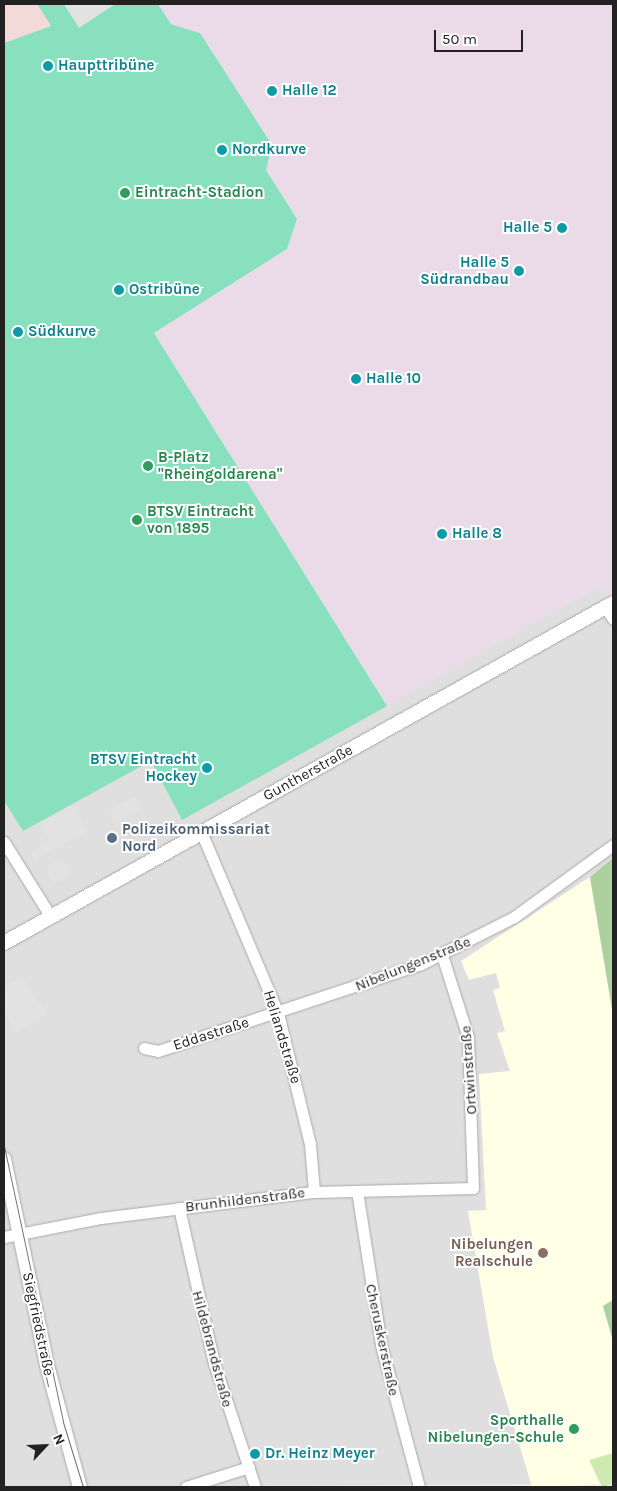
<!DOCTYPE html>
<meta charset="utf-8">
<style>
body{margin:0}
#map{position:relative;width:617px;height:1491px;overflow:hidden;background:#f2efe9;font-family:Karla,sans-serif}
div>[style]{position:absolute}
.residential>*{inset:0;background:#e0dfdf}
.commercial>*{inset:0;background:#f2dad9}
.industrial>*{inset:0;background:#ebdbe8}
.education>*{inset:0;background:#ffffe5}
.grass>*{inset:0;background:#cdebb0}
.forest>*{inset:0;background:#add19e}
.pitch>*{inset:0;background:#88e0be}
.parking>*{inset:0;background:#e2e2e2;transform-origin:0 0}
.round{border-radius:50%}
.roads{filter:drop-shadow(0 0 1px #a9a9a9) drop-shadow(0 0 1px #a9a9a9)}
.minor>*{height:11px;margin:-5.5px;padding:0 5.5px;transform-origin:5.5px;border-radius:5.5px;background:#fff}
.tertiary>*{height:14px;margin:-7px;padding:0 7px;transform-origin:7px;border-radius:7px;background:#fff}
.tram>*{height:1px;margin:-0.5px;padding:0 0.5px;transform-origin:0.5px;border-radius:0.5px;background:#707070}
.dots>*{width:14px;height:14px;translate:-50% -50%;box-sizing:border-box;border:2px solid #fff;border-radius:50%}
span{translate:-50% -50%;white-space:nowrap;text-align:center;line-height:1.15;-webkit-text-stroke:4px #fff;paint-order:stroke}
.culture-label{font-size:15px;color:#0d838f;font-weight:700}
.left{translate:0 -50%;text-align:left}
.right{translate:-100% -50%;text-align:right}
.leisure-label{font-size:15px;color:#27864d;font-weight:700}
.street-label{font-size:15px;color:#222}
.service-label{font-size:15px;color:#4e5e75;font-weight:700}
.education-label{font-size:15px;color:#785e54;font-weight:700}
.frame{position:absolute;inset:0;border:5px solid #222;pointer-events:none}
.north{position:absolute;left:20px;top:1421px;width:50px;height:50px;-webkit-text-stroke:4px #fff;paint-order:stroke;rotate:65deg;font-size:14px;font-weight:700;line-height:20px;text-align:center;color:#222}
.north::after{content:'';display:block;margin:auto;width:18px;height:22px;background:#222;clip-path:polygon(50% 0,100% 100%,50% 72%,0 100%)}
.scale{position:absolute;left:434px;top:30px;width:89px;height:22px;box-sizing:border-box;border:2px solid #222;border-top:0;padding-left:6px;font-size:15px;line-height:18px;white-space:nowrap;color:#222;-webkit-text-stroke:4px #fff;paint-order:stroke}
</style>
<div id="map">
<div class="residential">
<div style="clip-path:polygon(599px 586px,613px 602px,613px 858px,590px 877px,613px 1015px,613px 1300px,603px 1306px,613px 1341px,613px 1484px,4px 1487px,4px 801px,23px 830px,151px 761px,183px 819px)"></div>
</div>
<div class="commercial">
<div style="clip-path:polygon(4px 4px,37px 4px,51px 26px,4px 43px)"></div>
</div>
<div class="industrial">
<div style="clip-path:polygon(158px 4px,613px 4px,613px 602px,599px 586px,387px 706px,154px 333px,287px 249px,297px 219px,266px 170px,200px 33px,171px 24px)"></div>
</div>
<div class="education">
<div style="clip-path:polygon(590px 877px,613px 1015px,613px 1300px,603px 1306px,613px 1341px,613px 1484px,532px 1487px,493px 1357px,468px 1211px,486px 1210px,479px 1074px,510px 1071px,497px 1033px,505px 1031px,493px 990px,500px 988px,496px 973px,469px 980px,461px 961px)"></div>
</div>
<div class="grass">
<div style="clip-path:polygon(613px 1453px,613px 1484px,602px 1487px,589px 1460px)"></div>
</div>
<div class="forest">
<div style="clip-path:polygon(613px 858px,613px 1015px,590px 877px)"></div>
<div style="clip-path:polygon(613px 1300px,613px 1341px,603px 1306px)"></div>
</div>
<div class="pitch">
<div style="clip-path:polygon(37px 4px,64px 4px,79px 27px,115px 4px,158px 4px,171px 24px,200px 33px,272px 145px,266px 170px,297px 219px,287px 249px,154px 333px,387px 706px,182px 820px,151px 761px,23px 831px,4px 801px,4px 43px,51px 26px)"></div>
</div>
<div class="parking">
<div style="clip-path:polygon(64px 4px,115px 4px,79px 28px)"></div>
<div style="left:135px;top:797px;width:13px;height:29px;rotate:63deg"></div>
<div style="clip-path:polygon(72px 805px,87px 831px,35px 860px,31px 852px,50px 840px,41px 823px)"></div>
<div class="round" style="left:47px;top:860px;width:22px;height:22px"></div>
<div style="clip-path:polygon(592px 869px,527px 919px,490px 936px,533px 911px)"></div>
<div style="clip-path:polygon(22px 977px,47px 1014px,16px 1032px,4px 1011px,4px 987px)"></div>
</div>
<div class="roads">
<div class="minor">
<div style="left:605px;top:607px;width:14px;rotate:56deg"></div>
<div style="left:202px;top:834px;width:194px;rotate:67deg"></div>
<div style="left:278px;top:1013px;width:135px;rotate:76.3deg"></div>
<div style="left:310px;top:1144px;width:48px;rotate:85.2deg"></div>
<div style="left:4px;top:842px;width:89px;rotate:57.9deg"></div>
<div style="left:144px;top:1048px;width:14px;rotate:12deg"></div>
<div style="left:158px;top:1051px;width:277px;rotate:-18.3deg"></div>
<div style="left:421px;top:964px;width:104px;rotate:-26.8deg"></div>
<div style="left:514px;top:917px;width:122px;rotate:-36deg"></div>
<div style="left:357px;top:1191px;width:156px;rotate:81.1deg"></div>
<div style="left:381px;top:1345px;width:147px;rotate:75deg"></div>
<div style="left:179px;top:1208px;width:159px;rotate:77.3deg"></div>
<div style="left:214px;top:1363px;width:131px;rotate:71.7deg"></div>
<div style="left:4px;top:1237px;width:99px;rotate:-11.1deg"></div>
<div style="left:101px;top:1218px;width:215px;rotate:-7deg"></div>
<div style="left:314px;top:1192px;width:159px;rotate:-1.4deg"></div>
<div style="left:473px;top:1188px;width:151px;rotate:-91.9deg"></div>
<div style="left:468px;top:1037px;width:86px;rotate:-107.6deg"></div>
<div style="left:186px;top:1487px;width:66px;rotate:-17.6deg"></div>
</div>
<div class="tertiary">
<div style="left:4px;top:943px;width:697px;rotate:-29.17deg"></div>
<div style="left:4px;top:1159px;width:210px;rotate:78.2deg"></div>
<div style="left:47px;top:1365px;width:126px;rotate:74.9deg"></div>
</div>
</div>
<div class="tram">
<div style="left:4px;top:1146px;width:282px;rotate:77.9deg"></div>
<div style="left:63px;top:1422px;width:68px;rotate:72.9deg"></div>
<div style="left:31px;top:1310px;width:78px;rotate:77.4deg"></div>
</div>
<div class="dots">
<div style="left:48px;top:66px;background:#0f9aa8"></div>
<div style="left:272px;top:91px;background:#0f9aa8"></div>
<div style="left:222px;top:150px;background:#0f9aa8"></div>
<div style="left:125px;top:193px;background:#2e9e5b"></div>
<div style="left:562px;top:228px;background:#0f9aa8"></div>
<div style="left:519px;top:271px;background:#0f9aa8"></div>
<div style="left:119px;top:290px;background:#0f9aa8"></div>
<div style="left:18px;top:332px;background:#0f9aa8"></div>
<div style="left:356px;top:379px;background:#0f9aa8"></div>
<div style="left:148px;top:466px;background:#2e9e5b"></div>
<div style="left:137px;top:520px;background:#2e9e5b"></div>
<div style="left:442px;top:534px;background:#0f9aa8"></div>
<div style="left:207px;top:768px;background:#0f9aa8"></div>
<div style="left:112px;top:838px;background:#5c6f8a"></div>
<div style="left:543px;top:1253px;background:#8d6e63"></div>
<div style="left:574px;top:1429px;background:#2e9e5b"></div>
<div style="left:255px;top:1454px;background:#0f9aa8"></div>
</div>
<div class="culture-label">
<span class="left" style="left:58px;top:66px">Haupttribüne</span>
<span class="left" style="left:282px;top:91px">Halle 12</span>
<span class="left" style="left:232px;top:150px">Nordkurve</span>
<span class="right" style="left:552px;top:228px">Halle 5</span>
<span class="right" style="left:509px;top:271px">Halle 5<br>Südrandbau</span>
<span class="left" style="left:129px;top:290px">Ostribüne</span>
<span class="left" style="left:28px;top:332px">Südkurve</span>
<span class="left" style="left:366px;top:379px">Halle 10</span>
<span class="left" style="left:452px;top:534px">Halle 8</span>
<span class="right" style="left:197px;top:768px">BTSV Eintracht<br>Hockey</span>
<span class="left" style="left:265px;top:1454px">Dr. Heinz Meyer</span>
</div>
<div class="leisure-label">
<span class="left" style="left:135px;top:193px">Eintracht-Stadion</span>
<span class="left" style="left:158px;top:466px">B-Platz<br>"Rheingoldarena"</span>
<span class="left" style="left:147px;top:520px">BTSV Eintracht<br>von 1895</span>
<span class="right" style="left:564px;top:1429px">Sporthalle<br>Nibelungen-Schule</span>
</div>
<div class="street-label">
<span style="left:308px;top:773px;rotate:-29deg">Guntherstraße</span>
<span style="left:413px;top:964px;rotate:-22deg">Nibelungenstraße</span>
<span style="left:211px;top:1034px;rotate:-18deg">Eddastraße</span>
<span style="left:282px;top:1037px;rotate:73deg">Heliandstraße</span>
<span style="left:469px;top:1070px;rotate:-94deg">Ortwinstraße</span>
<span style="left:245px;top:1200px;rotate:-7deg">Brunhildenstraße</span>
<span style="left:38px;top:1324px;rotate:78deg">Siegfriedstraße</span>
<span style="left:382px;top:1340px;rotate:78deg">Cheruskerstraße</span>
<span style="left:212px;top:1349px;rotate:75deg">Hildebrandstraße</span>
</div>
<div class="service-label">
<span class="left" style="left:122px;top:838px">Polizeikommissariat<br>Nord</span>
</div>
<div class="education-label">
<span class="right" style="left:533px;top:1253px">Nibelungen<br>Realschule</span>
</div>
<div class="frame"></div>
<div class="north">N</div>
<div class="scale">50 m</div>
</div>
